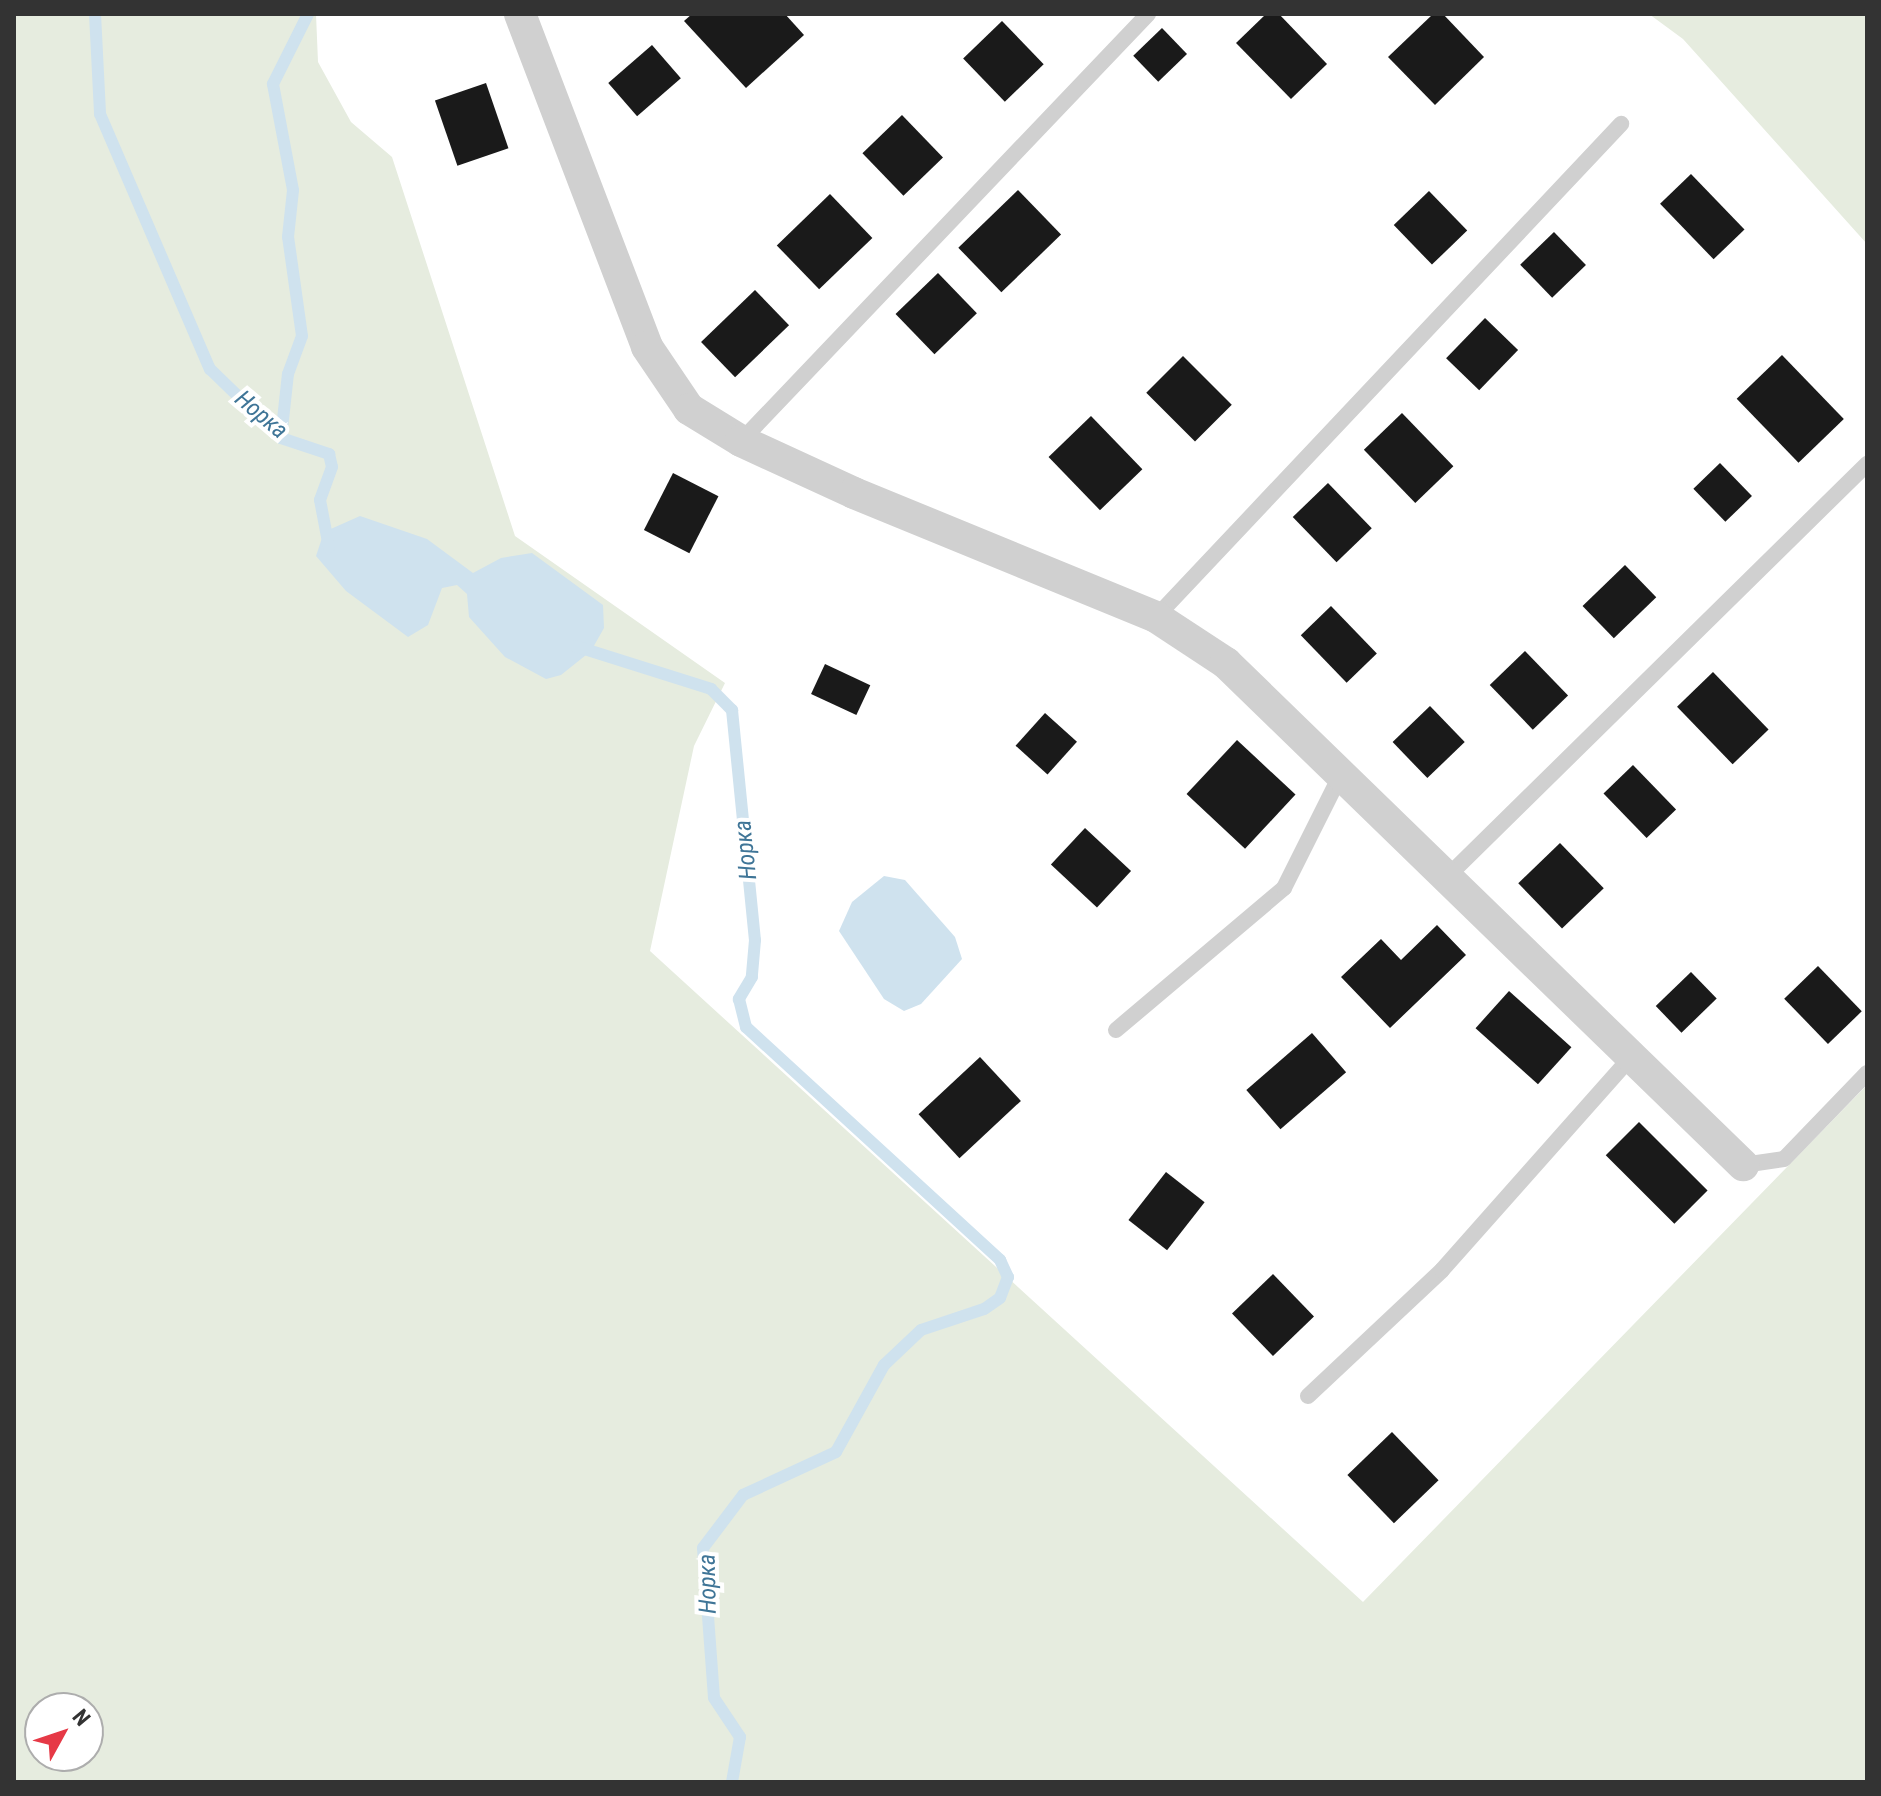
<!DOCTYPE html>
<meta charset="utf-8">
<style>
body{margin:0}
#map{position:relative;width:1881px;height:1796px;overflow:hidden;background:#fff;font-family:"Roboto Condensed",sans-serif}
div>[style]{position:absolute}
.green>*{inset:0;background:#e6ecdf}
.water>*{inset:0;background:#cfe2ee}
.stream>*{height:12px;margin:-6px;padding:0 6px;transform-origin:6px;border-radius:6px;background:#cfe2ee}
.building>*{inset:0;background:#1a1a1a;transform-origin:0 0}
.service>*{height:16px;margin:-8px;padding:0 8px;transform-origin:8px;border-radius:8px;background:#d0d0d0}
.minor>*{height:32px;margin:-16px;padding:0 16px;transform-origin:16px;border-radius:16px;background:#d0d0d0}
span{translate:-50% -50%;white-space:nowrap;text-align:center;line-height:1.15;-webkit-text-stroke:8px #fff;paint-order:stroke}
.water-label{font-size:24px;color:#3f7597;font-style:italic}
.frame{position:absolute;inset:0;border:16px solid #333;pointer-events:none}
.north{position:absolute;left:24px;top:1692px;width:80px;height:80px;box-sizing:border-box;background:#fff;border:2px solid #adadad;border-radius:50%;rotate:50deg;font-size:22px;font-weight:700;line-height:32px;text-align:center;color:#333}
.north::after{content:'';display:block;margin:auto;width:28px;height:36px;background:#e63946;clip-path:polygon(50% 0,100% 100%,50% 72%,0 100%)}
</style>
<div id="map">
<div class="green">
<div style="clip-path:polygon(evenodd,14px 14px,316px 14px,318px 62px,351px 122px,392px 157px,515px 536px,725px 683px,694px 746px,650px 951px,1363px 1602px,1867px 1085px,1867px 1782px,14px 1782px,14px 14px,40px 1708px,88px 1708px,88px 1756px,40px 1756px,40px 1708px)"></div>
<div style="clip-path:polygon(1649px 14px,1867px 14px,1867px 244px,1683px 39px)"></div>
</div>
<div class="water">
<div style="clip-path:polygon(360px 516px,427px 539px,473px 573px,501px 558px,532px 553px,603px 605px,604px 628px,591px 651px,561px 675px,546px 679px,505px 657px,469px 617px,467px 594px,457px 585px,442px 588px,428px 625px,408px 637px,346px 591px,316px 556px,324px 532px)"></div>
<div style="clip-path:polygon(884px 876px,905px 880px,955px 937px,962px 959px,921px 1004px,904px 1011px,884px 999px,839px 931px,852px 902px)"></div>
</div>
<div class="stream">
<div style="left:95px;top:14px;width:100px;rotate:87.1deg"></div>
<div style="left:100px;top:114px;width:278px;rotate:66.7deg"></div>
<div style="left:210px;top:369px;width:99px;rotate:44.2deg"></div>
<div style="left:281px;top:438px;width:51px;rotate:18.4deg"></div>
<div style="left:329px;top:454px;width:13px;rotate:77deg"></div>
<div style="left:332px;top:467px;width:35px;rotate:110deg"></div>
<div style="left:320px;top:500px;width:48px;rotate:79.2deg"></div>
<div style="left:281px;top:438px;width:64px;rotate:-83.8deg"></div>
<div style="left:288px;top:374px;width:40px;rotate:-69.8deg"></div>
<div style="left:302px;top:336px;width:100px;rotate:-98deg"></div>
<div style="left:288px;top:237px;width:47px;rotate:-83.9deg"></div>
<div style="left:293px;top:190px;width:108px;rotate:-100.7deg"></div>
<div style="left:273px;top:84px;width:78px;rotate:-63.4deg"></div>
<div style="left:575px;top:646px;width:143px;rotate:17.5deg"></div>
<div style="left:711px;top:689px;width:30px;rotate:45deg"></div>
<div style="left:732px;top:710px;width:231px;rotate:84.3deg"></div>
<div style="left:755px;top:940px;width:37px;rotate:95deg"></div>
<div style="left:752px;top:977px;width:26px;rotate:121deg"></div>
<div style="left:739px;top:999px;width:29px;rotate:76deg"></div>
<div style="left:746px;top:1027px;width:345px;rotate:42.5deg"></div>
<div style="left:1000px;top:1260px;width:19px;rotate:65deg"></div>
<div style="left:1008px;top:1277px;width:22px;rotate:111deg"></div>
<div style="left:1000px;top:1298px;width:19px;rotate:145deg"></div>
<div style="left:984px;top:1309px;width:66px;rotate:161.6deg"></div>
<div style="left:921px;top:1330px;width:51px;rotate:136.6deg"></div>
<div style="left:884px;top:1365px;width:99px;rotate:118.9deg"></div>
<div style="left:836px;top:1452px;width:102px;rotate:155.2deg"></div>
<div style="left:743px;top:1495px;width:66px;rotate:127deg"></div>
<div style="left:703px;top:1548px;width:150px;rotate:85.8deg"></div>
<div style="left:714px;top:1698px;width:47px;rotate:56.3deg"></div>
<div style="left:740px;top:1737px;width:46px;rotate:100.1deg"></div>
</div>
<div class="building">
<div style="clip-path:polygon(692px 14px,785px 14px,804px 35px,746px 88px,684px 21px)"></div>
<div style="clip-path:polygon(1266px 14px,1279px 14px,1327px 64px,1291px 99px,1236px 43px)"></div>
<div style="clip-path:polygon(1433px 14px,1443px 14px,1484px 57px,1435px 105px,1388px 57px)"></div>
<div style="left:1002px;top:21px;width:60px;height:54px;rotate:46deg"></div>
<div style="left:1162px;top:28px;width:36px;height:40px;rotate:46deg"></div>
<div style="left:652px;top:45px;width:44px;height:58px;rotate:49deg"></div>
<div style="left:486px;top:83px;width:69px;height:54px;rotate:71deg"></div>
<div style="left:902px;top:115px;width:59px;height:55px;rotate:46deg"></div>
<div style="left:1691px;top:174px;width:77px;height:43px;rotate:46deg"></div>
<div style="left:1018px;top:190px;width:62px;height:83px;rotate:46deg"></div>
<div style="left:1429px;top:191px;width:55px;height:49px;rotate:46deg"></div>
<div style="left:830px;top:194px;width:61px;height:74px;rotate:46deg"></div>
<div style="left:1554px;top:232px;width:46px;height:47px;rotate:46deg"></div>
<div style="left:938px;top:273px;width:56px;height:59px;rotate:46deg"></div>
<div style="left:755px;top:290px;width:49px;height:75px;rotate:46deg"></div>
<div style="left:1485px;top:318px;width:46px;height:56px;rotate:44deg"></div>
<div style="left:1782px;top:355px;width:89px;height:63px;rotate:46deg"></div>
<div style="left:1183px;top:356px;width:69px;height:52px;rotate:45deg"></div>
<div style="left:1402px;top:413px;width:74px;height:53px;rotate:46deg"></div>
<div style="left:1091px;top:416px;width:74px;height:59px;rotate:46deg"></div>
<div style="left:1720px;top:463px;width:46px;height:37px;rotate:46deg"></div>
<div style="left:673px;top:473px;width:51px;height:64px;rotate:27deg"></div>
<div style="left:1328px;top:483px;width:63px;height:49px;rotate:46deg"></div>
<div style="left:1625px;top:565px;width:45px;height:59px;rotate:46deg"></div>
<div style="left:1331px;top:606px;width:66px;height:42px;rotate:46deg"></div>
<div style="left:1525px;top:651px;width:62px;height:49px;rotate:46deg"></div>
<div style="left:825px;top:664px;width:50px;height:33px;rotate:25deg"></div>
<div style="left:1713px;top:672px;width:80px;height:50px;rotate:46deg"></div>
<div style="left:1430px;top:706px;width:50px;height:52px;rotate:46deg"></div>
<div style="left:1045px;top:713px;width:43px;height:44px;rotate:42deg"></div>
<div style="left:1237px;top:740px;width:80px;height:74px;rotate:43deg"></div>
<div style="left:1633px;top:765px;width:62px;height:41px;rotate:46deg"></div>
<div style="left:1085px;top:828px;width:63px;height:50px;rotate:43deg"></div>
<div style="left:1560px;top:843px;width:63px;height:58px;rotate:46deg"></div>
<div style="clip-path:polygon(1437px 925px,1466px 955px,1390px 1028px,1341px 977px,1381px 939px,1401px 960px)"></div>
<div style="left:1818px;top:966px;width:63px;height:47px;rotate:46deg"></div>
<div style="left:1691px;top:972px;width:37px;height:49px;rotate:46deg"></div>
<div style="left:1509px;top:991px;width:84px;height:50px;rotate:42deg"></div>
<div style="left:1312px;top:1033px;width:52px;height:87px;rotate:49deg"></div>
<div style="left:980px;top:1057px;width:60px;height:84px;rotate:47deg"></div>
<div style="left:1639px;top:1122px;width:97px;height:47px;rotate:45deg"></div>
<div style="left:1166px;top:1172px;width:49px;height:61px;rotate:38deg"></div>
<div style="left:1273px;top:1274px;width:59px;height:57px;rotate:46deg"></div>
<div style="left:1392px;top:1432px;width:67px;height:62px;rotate:46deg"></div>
</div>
<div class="service">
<div style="left:741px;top:441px;width:590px;rotate:-46.37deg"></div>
<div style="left:1156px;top:617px;width:678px;rotate:-46.67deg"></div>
<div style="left:1448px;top:876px;width:588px;rotate:-44.52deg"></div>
<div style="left:1116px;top:1030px;width:220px;rotate:-40.2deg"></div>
<div style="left:1284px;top:888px;width:127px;rotate:-63.4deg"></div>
<div style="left:1743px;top:1165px;width:41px;rotate:-8.3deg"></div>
<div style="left:1784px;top:1159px;width:120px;rotate:-46deg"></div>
<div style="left:1308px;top:1396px;width:184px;rotate:-43.2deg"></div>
<div style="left:1442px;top:1270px;width:289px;rotate:-48.4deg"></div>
</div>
<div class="minor">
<div style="left:520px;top:14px;width:356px;rotate:69.1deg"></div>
<div style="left:647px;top:347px;width:75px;rotate:55.9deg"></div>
<div style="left:689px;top:409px;width:61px;rotate:31.6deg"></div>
<div style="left:741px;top:441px;width:124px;rotate:24.7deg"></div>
<div style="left:854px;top:493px;width:326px;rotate:22.3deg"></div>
<div style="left:1156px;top:617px;width:84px;rotate:33.3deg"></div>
<div style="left:1226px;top:663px;width:721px;rotate:44.16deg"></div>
</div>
<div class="water-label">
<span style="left:261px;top:415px;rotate:40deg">Норка</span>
<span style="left:746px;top:850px;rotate:-96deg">Норка</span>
<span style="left:708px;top:1584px;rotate:-91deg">Норка</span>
</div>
<div class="frame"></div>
<div class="north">N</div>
</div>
